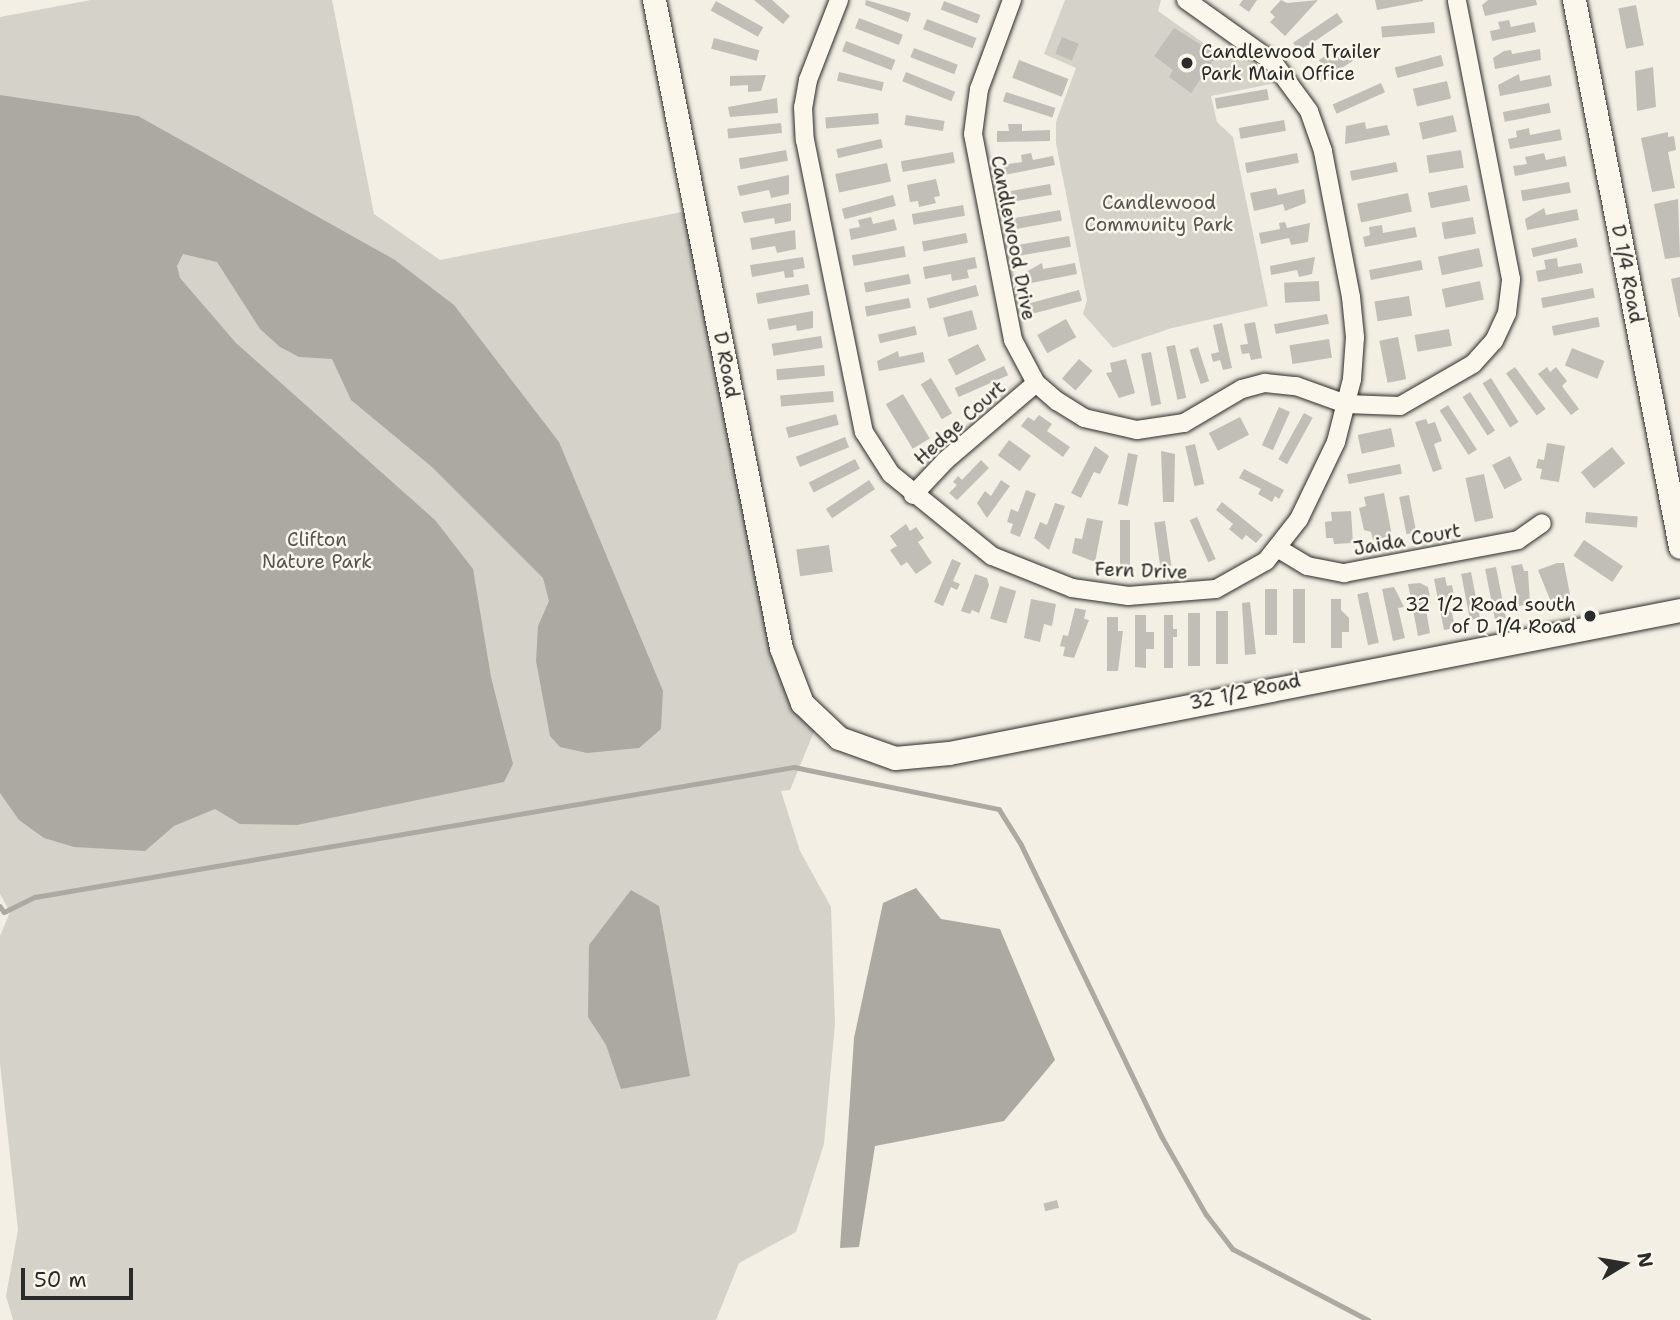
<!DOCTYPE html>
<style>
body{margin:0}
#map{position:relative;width:1680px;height:1320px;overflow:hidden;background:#f3efe4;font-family:"Shantell Sans",sans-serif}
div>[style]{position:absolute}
.green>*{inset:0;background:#d5d2c9}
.water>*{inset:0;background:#aca9a2}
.stream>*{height:4.5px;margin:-2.25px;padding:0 2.25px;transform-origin:2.25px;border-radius:2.25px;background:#aca9a2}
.building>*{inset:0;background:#c0beb6;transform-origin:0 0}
.roads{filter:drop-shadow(0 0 2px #2b2b2b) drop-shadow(0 0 2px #2b2b2b)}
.minor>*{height:18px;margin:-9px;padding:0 9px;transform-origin:9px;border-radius:9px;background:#fbf7ec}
.tertiary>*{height:23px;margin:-11.5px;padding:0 11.5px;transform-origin:11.5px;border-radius:11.5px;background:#fbf7ec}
.dots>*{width:19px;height:19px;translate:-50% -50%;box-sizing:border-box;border:4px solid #fbf7ec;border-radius:50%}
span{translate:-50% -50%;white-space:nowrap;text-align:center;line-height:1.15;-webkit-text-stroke:5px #fbf7ec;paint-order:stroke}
.poi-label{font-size:19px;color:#2b2b2b}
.left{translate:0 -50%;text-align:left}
.right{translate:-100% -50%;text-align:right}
.park-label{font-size:19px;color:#565552}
.street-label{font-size:19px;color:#2b2b2b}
.north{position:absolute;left:1589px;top:1229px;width:70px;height:70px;-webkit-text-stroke:5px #fbf7ec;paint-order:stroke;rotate:79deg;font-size:19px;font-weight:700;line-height:28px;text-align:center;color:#2b2b2b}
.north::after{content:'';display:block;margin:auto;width:24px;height:32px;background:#2b2b2b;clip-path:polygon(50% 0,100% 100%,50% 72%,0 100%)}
.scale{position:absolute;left:21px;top:1268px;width:112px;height:32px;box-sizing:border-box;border:4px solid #2b2b2b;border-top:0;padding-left:9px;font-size:21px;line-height:24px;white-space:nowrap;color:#2b2b2b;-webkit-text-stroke:5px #fbf7ec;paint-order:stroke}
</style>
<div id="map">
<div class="green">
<div style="clip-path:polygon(91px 0,332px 0,374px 214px,440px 260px,687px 211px,781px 648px,818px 722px,790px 790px,781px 791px,800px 851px,831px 907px,835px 1024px,824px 1144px,796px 1232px,739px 1263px,716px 1320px,13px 1320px,6px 1296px,18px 1230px,0 1063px,0 936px,10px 912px,0 894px,0 17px)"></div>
<div style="clip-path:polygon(1065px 0,1161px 0,1158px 11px,1226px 59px,1234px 47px,1276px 83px,1211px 96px,1217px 122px,1233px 137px,1268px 306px,1172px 328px,1113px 348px,1083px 314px,1087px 300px,1056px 143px,1056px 122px,1076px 68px,1044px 54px)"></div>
</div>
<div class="water">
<div style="clip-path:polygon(0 95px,138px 116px,395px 260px,454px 305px,559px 442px,663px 691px,661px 729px,639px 748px,587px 753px,560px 747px,550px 736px,536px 661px,538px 626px,549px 601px,543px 578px,432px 467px,351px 400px,332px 359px,299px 357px,280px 347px,260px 329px,217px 262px,183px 254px,177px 266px,180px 278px,236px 343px,435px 520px,473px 569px,491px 677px,513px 764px,504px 782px,297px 825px,240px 824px,215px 809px,174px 826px,145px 851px,74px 847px,44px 838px,19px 820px,0 793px)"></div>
<div style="clip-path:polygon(916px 888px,941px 919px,1000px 929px,1055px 1060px,1004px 1121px,875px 1146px,859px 1247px,840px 1248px,854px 1038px,883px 903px)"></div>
<div style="clip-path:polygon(631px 890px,659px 906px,690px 1076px,621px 1089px,606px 1045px,588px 1017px,589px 945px)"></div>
</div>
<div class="stream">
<div style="left:0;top:906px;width:7px;rotate:56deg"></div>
<div style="left:4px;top:912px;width:34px;rotate:-26deg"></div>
<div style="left:35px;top:897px;width:770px;rotate:-9.72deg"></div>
<div style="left:794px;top:767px;width:209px;rotate:11.6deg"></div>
<div style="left:999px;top:809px;width:41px;rotate:57.8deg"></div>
<div style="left:1021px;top:844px;width:325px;rotate:64.3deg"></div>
<div style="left:1162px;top:1137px;width:89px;rotate:60.3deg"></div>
<div style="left:1206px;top:1214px;width:44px;rotate:52.4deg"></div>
<div style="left:1233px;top:1249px;width:153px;rotate:27.7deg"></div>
</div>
<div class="building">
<div style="clip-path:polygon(754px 0,772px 0,790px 16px,783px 24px)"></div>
<div style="clip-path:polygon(866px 0,911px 13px,908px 22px,865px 5px)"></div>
<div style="clip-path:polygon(1243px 0,1257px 0,1249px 12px,1239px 5px)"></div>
<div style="clip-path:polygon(1281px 0,1287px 3px,1318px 0,1285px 36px,1270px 22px,1275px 17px,1270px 12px)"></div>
<div style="clip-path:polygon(1375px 0,1423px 0,1423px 1px,1377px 10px)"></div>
<div style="clip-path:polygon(1488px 0,1536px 0,1537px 5px,1485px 16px,1482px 5px)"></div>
<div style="left:716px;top:1px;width:54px;height:11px;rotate:29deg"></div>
<div style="left:944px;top:1px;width:39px;height:9px;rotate:21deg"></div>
<div style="left:1636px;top:5px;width:41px;height:18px;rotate:79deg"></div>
<div style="left:1337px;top:13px;width:11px;height:53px;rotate:56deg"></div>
<div style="left:859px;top:18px;width:47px;height:11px;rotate:21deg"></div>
<div style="left:927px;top:19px;width:53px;height:11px;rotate:21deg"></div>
<div style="clip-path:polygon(1509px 20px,1511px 27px,1534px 22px,1536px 32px,1492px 41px,1490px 31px,1500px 29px,1498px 22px)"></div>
<div style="left:1434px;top:22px;width:11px;height:53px;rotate:85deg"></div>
<div style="clip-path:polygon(1174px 28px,1217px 55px,1191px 93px,1169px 77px,1173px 70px,1154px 56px)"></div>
<div style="left:1062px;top:37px;width:18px;height:18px;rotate:22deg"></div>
<div style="left:714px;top:38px;width:47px;height:11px;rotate:15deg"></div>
<div style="left:846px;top:41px;width:53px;height:11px;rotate:21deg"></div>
<div style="clip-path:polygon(1359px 44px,1365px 53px,1320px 82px,1314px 72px,1323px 67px,1319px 60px,1327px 55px,1332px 61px)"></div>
<div style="left:914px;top:48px;width:47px;height:10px;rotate:21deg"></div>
<div style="clip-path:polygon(1540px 49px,1541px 60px,1495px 69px,1493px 58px,1504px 51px,1511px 50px,1512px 54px)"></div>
<div style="left:1441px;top:55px;width:11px;height:48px;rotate:75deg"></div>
<div style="left:1019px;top:60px;width:53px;height:19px;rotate:21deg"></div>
<div style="clip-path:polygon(1653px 67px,1656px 107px,1637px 111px,1635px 71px)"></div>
<div style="left:839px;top:72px;width:46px;height:9px;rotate:13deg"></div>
<div style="left:906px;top:72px;width:53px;height:10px;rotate:22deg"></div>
<div style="clip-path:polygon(1519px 74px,1520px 81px,1550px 75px,1552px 86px,1500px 96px,1498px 85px)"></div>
<div style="clip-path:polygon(766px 75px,761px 91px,748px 92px,748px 85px,730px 86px,730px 76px)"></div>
<div style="left:1447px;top:81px;width:18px;height:35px;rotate:77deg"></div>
<div style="left:1381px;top:83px;width:10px;height:53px;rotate:66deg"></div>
<div style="left:1267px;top:89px;width:11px;height:53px;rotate:80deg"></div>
<div style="left:1006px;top:92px;width:52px;height:10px;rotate:18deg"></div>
<div style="clip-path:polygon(777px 98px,778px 113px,730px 117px,728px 107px)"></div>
<div style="left:1549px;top:103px;width:10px;height:47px;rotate:79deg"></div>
<div style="left:878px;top:113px;width:11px;height:53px;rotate:85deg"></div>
<div style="left:906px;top:115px;width:39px;height:10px;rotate:9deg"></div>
<div style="left:1453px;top:115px;width:17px;height:35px;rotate:77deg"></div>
<div style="left:1284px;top:120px;width:11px;height:46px;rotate:80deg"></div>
<div style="clip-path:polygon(1365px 122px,1366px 129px,1387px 125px,1390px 135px,1345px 144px,1346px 126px)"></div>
<div style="left:781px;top:123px;width:10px;height:54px;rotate:84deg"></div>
<div style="clip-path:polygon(1008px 124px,1022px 124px,1022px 131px,1050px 130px,1050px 141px,997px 142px,997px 131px,1009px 131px)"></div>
<div style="clip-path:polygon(1529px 128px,1530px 135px,1560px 129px,1562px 140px,1510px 149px,1508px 139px,1517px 137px,1516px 131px)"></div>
<div style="clip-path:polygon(1668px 132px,1668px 137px,1674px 136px,1676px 150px,1668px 152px,1675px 188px,1652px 192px,1641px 138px)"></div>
<div style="left:881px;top:139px;width:9px;height:46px;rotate:77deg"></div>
<div style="left:786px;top:150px;width:11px;height:48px;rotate:80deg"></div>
<div style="left:1461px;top:150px;width:18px;height:35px;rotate:81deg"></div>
<div style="left:953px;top:152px;width:11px;height:53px;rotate:80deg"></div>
<div style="clip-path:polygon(1031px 153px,1033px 160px,1053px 156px,1055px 165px,1004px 175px,1002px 165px,1022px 162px,1021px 155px)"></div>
<div style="left:1297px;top:153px;width:10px;height:53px;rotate:79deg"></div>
<div style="clip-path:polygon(1544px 153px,1546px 160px,1565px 156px,1567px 166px,1515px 176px,1513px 166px,1527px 164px,1525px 157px)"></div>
<div style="left:1396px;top:162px;width:10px;height:47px;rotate:79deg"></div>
<div style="left:887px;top:163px;width:19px;height:53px;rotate:78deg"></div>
<div style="clip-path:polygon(789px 175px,789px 194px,771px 198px,769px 190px,740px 196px,737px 186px)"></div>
<div style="clip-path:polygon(936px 179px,940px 196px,934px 197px,936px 203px,919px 207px,918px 201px,910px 202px,907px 185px)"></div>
<div style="left:1569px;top:182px;width:11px;height:49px;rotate:80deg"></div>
<div style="left:1050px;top:184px;width:11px;height:40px;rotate:80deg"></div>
<div style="left:1467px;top:185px;width:16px;height:40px;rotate:79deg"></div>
<div style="clip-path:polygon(1276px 188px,1278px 195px,1304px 189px,1306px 203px,1285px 211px,1283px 204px,1254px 211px,1250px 193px)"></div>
<div style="left:1408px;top:193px;width:19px;height:52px;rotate:78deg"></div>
<div style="left:893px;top:195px;width:11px;height:53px;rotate:75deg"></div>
<div style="clip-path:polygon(1678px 199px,1680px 257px,1665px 259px,1654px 204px)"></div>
<div style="clip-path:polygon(791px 203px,791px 221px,775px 224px,774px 218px,744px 223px,741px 212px)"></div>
<div style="left:963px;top:205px;width:11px;height:52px;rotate:80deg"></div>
<div style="clip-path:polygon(1544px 208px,1546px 215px,1577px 209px,1579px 220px,1527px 230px,1525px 219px)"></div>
<div style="left:1060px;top:210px;width:11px;height:53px;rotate:80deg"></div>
<div style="clip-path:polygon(871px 217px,873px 224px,894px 219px,897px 230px,851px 240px,849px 229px,860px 227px,858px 220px)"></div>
<div style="left:1473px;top:217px;width:17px;height:32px;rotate:80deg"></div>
<div style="clip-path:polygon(1285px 222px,1287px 228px,1310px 223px,1308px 242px,1291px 245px,1289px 238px,1261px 244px,1259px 233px,1280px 229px,1279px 223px)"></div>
<div style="clip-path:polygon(1382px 225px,1383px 233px,1415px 227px,1417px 237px,1365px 247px,1363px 237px,1370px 235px,1369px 227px)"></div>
<div style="clip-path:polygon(795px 230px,796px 249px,777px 253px,775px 246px,752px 250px,750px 238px)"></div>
<div style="left:966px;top:233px;width:10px;height:45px;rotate:79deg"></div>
<div style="left:1069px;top:236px;width:11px;height:52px;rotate:80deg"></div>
<div style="left:1576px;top:238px;width:9px;height:46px;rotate:77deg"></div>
<div style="left:904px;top:246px;width:11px;height:53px;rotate:80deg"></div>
<div style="left:1479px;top:248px;width:19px;height:42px;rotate:78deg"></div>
<div style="clip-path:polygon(803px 257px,805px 268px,793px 270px,794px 277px,785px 278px,784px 271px,752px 277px,750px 265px)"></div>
<div style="clip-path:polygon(975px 257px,977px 268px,967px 270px,969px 278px,952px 281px,951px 274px,925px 279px,923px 267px)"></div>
<div style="clip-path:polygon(1315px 257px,1312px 274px,1299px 277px,1297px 270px,1271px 275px,1270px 266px)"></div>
<div style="clip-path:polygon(1557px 258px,1558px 267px,1581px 263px,1583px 273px,1538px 282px,1536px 271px,1546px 269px,1544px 260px)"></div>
<div style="left:1421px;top:260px;width:10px;height:53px;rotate:79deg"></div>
<div style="clip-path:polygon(1042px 263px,1043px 269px,1075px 263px,1077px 274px,1026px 284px,1024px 273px)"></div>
<div style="left:909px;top:274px;width:10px;height:46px;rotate:79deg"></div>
<div style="clip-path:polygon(1680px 277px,1680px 317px,1679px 318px,1671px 279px)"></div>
<div style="left:1319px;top:281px;width:20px;height:35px;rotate:87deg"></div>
<div style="left:1480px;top:281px;width:19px;height:39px;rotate:78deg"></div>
<div style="left:808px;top:284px;width:11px;height:53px;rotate:80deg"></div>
<div style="left:976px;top:285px;width:11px;height:51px;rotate:75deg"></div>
<div style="left:1593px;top:288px;width:10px;height:53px;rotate:79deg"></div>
<div style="left:1079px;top:290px;width:11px;height:53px;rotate:75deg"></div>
<div style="left:1409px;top:296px;width:20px;height:35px;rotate:81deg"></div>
<div style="left:909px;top:298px;width:10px;height:45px;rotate:79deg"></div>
<div style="left:972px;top:310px;width:20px;height:30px;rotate:75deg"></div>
<div style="clip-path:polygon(813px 311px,813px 328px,797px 331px,796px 325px,769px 330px,767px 319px)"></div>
<div style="left:1327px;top:314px;width:10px;height:54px;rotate:79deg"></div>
<div style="left:1598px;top:317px;width:10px;height:47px;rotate:79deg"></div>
<div style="left:1066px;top:319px;width:21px;height:33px;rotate:61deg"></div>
<div style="clip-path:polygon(1255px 322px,1262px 358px,1251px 360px,1249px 353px,1242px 354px,1240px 345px,1248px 344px,1244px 324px)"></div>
<div style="clip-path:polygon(1222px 323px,1232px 368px,1223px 370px,1220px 360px,1213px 362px,1211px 354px,1219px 352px,1213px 325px)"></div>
<div style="left:915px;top:326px;width:9px;height:38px;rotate:77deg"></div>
<div style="left:1449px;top:329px;width:17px;height:35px;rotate:80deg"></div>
<div style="left:821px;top:336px;width:12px;height:50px;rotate:81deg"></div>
<div style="left:1398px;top:337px;width:43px;height:19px;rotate:79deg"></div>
<div style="left:1329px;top:339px;width:19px;height:40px;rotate:81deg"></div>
<div style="left:978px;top:344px;width:18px;height:34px;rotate:63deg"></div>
<div style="left:1175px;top:345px;width:54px;height:9px;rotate:78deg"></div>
<div style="left:1198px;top:347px;width:36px;height:9px;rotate:72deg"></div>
<div style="left:1572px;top:348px;width:35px;height:19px;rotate:22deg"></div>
<div style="clip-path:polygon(898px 351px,899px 357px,923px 352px,925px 362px,879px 371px,877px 361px)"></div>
<div style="left:1151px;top:352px;width:53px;height:10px;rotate:79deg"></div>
<div style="left:1079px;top:359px;width:18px;height:26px;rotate:41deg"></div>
<div style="clip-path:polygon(1126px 359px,1135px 393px,1119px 398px,1106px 373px,1112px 372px,1110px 363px)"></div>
<div style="left:824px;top:365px;width:11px;height:48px;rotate:85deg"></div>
<div style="left:1004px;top:366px;width:10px;height:54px;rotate:66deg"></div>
<div style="left:1515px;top:367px;width:52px;height:11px;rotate:54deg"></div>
<div style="clip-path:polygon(1547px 367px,1550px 372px,1556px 367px,1567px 381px,1562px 386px,1579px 409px,1571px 415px,1538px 374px)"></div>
<div style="left:931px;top:378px;width:41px;height:12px;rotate:59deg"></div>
<div style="left:1491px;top:378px;width:52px;height:10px;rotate:58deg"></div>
<div style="left:833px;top:391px;width:11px;height:53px;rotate:85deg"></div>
<div style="left:1470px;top:392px;width:46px;height:9px;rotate:57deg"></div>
<div style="left:903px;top:394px;width:52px;height:20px;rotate:59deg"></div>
<div style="left:1448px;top:405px;width:53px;height:10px;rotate:57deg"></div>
<div style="left:1279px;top:407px;width:12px;height:42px;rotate:24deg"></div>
<div style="left:1304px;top:413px;width:10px;height:53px;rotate:29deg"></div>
<div style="left:836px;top:414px;width:11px;height:52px;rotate:75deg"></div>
<div style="clip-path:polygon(1039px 415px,1052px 424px,1047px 431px,1070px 447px,1063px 457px,1021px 426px,1028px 417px,1034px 421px)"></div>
<div style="left:1240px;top:417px;width:20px;height:35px;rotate:63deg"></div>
<div style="clip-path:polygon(1426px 419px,1428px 424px,1435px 422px,1442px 441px,1434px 444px,1442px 469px,1433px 472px,1415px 422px)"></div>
<div style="left:1391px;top:428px;width:19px;height:34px;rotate:78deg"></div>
<div style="left:845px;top:437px;width:11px;height:53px;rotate:68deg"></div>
<div style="left:1009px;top:440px;width:27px;height:19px;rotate:36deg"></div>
<div style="clip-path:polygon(1547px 443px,1565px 446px,1559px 482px,1540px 479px,1542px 469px,1536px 468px,1538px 459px,1544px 460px)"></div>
<div style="left:1195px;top:444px;width:41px;height:10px;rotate:77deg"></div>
<div style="clip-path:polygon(1095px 446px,1109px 456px,1100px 474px,1094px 472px,1081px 498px,1071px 493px)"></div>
<div style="left:1612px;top:447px;width:21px;height:40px;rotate:51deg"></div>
<div style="clip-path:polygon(1161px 451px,1175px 454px,1174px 502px,1163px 502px)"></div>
<div style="left:1128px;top:453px;width:10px;height:52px;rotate:11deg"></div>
<div style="left:1510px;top:456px;width:27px;height:20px;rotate:63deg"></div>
<div style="left:855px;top:459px;width:11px;height:52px;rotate:63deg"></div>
<div style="clip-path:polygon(981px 460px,989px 468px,957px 500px,949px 493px,957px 485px,953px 482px,958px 476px,962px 480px)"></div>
<div style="left:1400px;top:464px;width:10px;height:54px;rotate:79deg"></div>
<div style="clip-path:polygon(1244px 469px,1284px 490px,1279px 499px,1275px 496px,1272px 502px,1258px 494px,1261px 489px,1239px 478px)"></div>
<div style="left:1484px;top:474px;width:45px;height:19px;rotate:78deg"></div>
<div style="left:869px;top:480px;width:11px;height:52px;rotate:56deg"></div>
<div style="clip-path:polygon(1001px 480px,1010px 486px,987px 518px,977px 503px,985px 491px,991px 496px)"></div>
<div style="clip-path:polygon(1026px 490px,1036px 494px,1020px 537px,1010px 533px,1013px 524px,1007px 522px,1011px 509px,1018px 512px)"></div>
<div style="clip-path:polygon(1384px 493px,1392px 536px,1373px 540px,1371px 532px,1364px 530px,1359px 508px,1366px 506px,1364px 497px)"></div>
<div style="left:1409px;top:495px;width:38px;height:10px;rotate:79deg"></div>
<div style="clip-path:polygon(1222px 502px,1263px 535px,1256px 543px,1246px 535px,1242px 540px,1229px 529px,1233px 524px,1216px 510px)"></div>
<div style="clip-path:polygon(1055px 503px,1065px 506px,1049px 550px,1034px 538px,1040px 522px,1047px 525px)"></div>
<div style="clip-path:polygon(1351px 511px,1353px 543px,1334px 544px,1333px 538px,1326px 538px,1325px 522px,1332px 521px,1331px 512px)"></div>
<div style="left:1586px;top:512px;width:52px;height:11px;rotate:5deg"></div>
<div style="left:1197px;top:517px;width:46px;height:8px;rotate:66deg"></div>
<div style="clip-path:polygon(1087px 518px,1103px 521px,1095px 562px,1072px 553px,1075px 538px,1082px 539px)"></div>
<div style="left:1120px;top:520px;width:10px;height:47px"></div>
<div style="left:1165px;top:521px;width:45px;height:11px;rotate:82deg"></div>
<div style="clip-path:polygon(906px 524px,910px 531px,916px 527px,924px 538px,918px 542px,932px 563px,916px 574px,907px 562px,901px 566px,890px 550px,897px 546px,890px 536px)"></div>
<div style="left:1584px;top:540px;width:47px;height:19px;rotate:34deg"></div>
<div style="left:829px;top:545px;width:27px;height:33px;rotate:82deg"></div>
<div style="clip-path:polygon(952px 559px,961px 563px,953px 581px,960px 584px,957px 590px,951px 587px,943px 606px,934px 602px)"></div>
<div style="clip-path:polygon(1557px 563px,1564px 563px,1571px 600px,1553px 607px,1538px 570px)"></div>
<div style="clip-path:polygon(1522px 564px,1524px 571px,1528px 571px,1530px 604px,1519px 606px,1511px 566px)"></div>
<div style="left:1496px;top:567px;width:52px;height:11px;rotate:79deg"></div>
<div style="left:1471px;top:572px;width:47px;height:10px;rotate:79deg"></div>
<div style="clip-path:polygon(975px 574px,987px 578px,989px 585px,979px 613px,972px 610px,970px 614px,961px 611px)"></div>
<div style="clip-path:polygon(1445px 577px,1447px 586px,1452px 585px,1454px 596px,1449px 597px,1455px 628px,1444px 630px,1434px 579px)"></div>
<div style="clip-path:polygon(1420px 583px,1428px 587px,1431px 603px,1425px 604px,1430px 633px,1418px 636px,1408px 584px)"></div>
<div style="left:1000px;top:586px;width:17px;height:34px;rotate:17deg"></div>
<div style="clip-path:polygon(1394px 587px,1404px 607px,1398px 608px,1405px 638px,1393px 641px,1382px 589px)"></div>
<div style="left:1265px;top:589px;width:12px;height:46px"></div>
<div style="left:1293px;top:589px;width:12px;height:54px"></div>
<div style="left:1368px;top:592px;width:52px;height:11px;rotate:78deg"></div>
<div style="clip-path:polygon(1031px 599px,1056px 604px,1052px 626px,1044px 624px,1040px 642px,1024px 638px)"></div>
<div style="clip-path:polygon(1331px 599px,1341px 599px,1341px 610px,1349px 618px,1349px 632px,1342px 632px,1342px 648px,1331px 648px)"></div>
<div style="clip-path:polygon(1250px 602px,1256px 654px,1245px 655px,1242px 603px)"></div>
<div style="clip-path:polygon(1075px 608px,1086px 610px,1084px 619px,1089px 620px,1074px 658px,1063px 656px,1065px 647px,1060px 646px,1063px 635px,1068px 636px)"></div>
<div style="left:1216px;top:611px;width:12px;height:53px"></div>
<div style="left:1188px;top:613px;width:12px;height:53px"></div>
<div style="clip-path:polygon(1135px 615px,1146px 615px,1146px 632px,1154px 632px,1154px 649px,1146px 649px,1146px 668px,1135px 667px)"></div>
<div style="clip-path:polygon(1164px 615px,1173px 615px,1173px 629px,1177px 629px,1177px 637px,1173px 637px,1173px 668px,1164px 668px)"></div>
<div style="clip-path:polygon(1107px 617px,1118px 617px,1118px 631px,1123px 631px,1118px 671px,1107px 671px)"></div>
<div style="left:1057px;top:1200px;width:8px;height:14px;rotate:76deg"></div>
</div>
<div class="roads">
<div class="minor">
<div style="left:839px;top:0;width:86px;rotate:111.2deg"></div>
<div style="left:808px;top:80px;width:27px;rotate:100deg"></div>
<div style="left:803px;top:107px;width:33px;rotate:87deg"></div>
<div style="left:805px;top:140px;width:298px;rotate:78.6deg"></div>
<div style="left:864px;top:432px;width:50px;rotate:57.3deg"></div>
<div style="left:891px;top:474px;width:130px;rotate:39.1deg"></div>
<div style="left:992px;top:556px;width:86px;rotate:21.8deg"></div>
<div style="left:1072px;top:588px;width:57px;rotate:8.1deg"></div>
<div style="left:1128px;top:596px;width:88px;rotate:-4.5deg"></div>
<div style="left:1216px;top:589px;width:57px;rotate:-29.2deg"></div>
<div style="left:1266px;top:561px;width:53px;rotate:-51.8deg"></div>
<div style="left:1299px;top:519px;width:85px;rotate:-64.3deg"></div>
<div style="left:1336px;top:442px;width:65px;rotate:-75.7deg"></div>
<div style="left:1352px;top:379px;width:42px;rotate:-85.9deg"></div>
<div style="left:1355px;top:337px;width:40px;rotate:-95.7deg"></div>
<div style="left:1351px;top:297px;width:149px;rotate:-100.9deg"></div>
<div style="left:1323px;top:151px;width:42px;rotate:-109.3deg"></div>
<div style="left:1309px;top:111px;width:61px;rotate:-126.3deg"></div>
<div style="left:1273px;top:62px;width:107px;rotate:-144.5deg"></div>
<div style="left:1012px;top:0;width:95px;rotate:110.3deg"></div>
<div style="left:979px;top:89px;width:45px;rotate:97.6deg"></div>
<div style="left:973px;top:134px;width:210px;rotate:79deg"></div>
<div style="left:1013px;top:340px;width:49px;rotate:61.9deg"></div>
<div style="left:1036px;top:383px;width:28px;rotate:41deg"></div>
<div style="left:1057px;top:401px;width:32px;rotate:32deg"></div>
<div style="left:1084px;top:418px;width:54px;rotate:12.8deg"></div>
<div style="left:1137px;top:430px;width:48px;rotate:-8.5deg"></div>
<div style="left:1184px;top:423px;width:67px;rotate:-30.4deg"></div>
<div style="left:1242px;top:389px;width:24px;rotate:-15deg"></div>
<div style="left:1265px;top:383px;width:31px;rotate:6deg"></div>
<div style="left:1296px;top:386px;width:53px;rotate:19.8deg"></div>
<div style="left:1346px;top:404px;width:54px;rotate:2.1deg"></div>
<div style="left:1400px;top:406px;width:84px;rotate:-29.9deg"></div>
<div style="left:1473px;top:364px;width:31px;rotate:-48deg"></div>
<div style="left:1494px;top:341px;width:31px;rotate:-65deg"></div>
<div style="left:1507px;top:313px;width:34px;rotate:-83deg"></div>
<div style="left:1511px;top:279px;width:284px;rotate:-101deg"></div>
<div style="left:913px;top:495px;width:48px;rotate:-46.7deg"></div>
<div style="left:946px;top:460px;width:118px;rotate:-40.5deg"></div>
<div style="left:1279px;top:549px;width:33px;rotate:31deg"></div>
<div style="left:1307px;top:566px;width:38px;rotate:11deg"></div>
<div style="left:1344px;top:573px;width:177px;rotate:-10.7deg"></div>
<div style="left:1518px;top:540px;width:29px;rotate:-35deg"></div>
</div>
<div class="tertiary">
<div style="left:654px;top:0;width:660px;rotate:78.91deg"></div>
<div style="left:781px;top:648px;width:59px;rotate:69.1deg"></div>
<div style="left:802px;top:703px;width:51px;rotate:43.4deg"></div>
<div style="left:839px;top:738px;width:59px;rotate:19.7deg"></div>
<div style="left:895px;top:758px;width:54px;rotate:-5.3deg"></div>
<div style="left:949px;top:753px;width:745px;rotate:-11.07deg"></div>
<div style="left:1574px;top:0;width:557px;rotate:79.03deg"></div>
</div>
</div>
<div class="dots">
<div style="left:1187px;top:63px;background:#2b2b2b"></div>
<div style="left:1590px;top:616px;background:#2b2b2b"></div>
</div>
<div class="poi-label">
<span class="left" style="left:1201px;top:63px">Candlewood Trailer<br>Park Main Office</span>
<span class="right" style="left:1576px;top:616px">32 1/2 Road south<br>of D 1/4 Road</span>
</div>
<div class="park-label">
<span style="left:1159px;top:214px">Candlewood<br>Community Park</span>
<span style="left:317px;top:551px">Clifton<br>Nature Park</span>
</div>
<div class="street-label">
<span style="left:1013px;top:238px;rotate:79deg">Candlewood Drive</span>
<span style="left:1627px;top:274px;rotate:79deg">D 1/4 Road</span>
<span style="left:726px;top:365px;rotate:79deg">D Road</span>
<span style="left:960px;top:423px;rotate:-42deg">Hedge Court</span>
<span style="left:1407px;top:540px;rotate:-10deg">Jaida Court</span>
<span style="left:1141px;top:571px;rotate:2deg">Fern Drive</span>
<span style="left:1245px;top:692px;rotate:-12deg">32 1/2 Road</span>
</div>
<div class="north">N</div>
<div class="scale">50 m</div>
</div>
